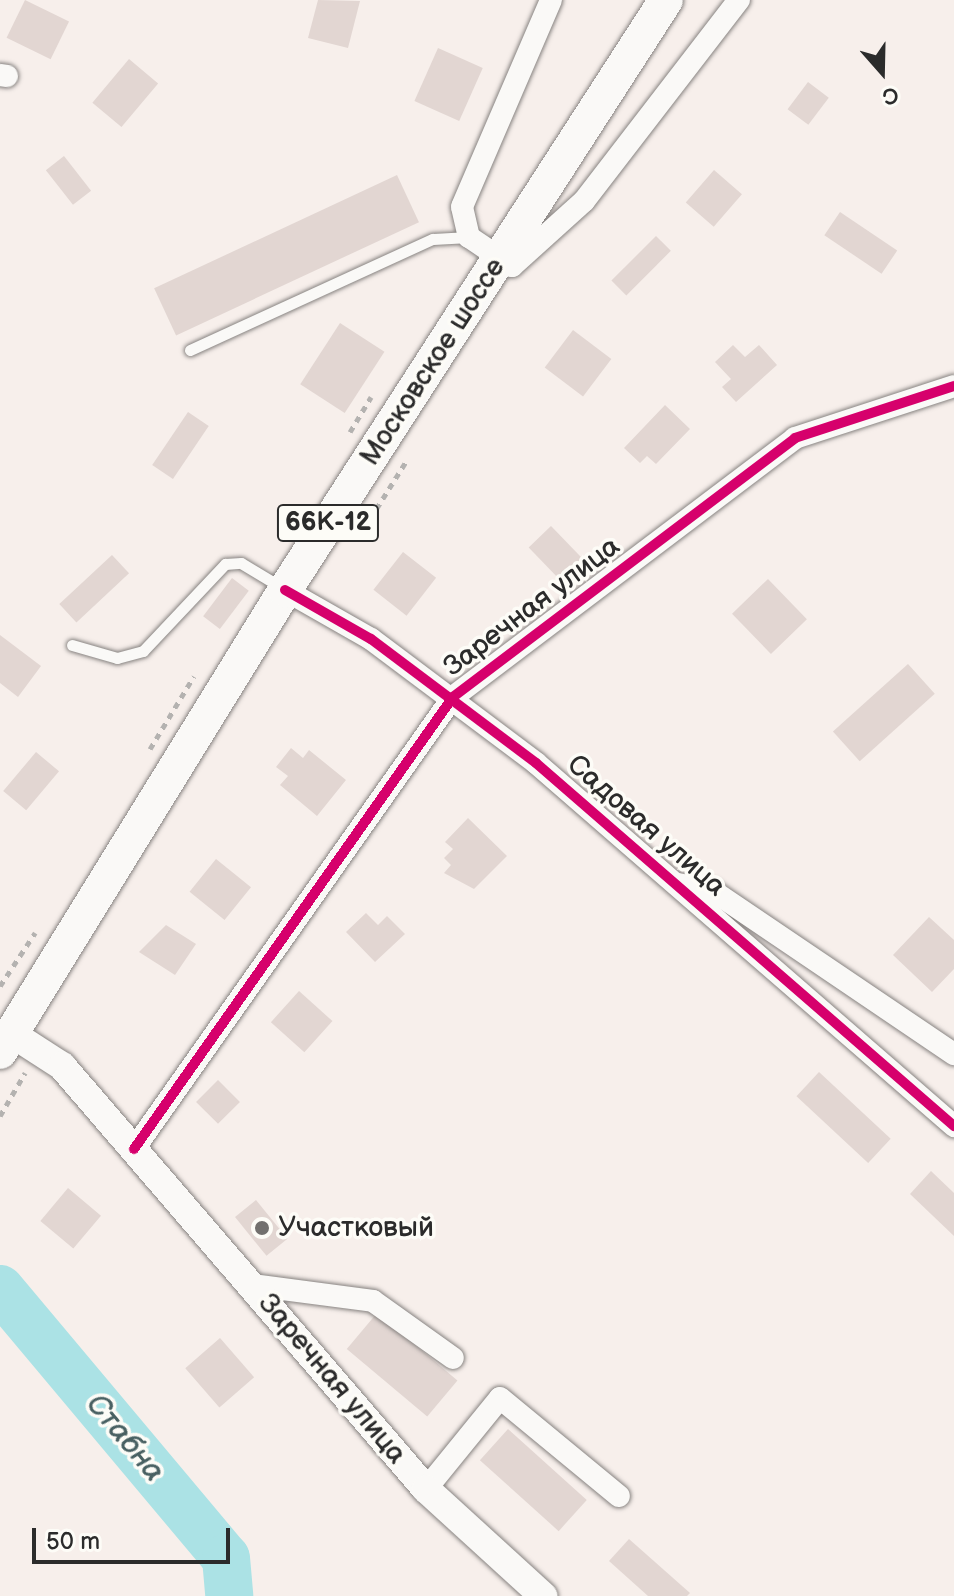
<!DOCTYPE html>
<meta charset="utf-8">
<style>
body{margin:0}
#map{position:relative;width:954px;height:1596px;overflow:hidden;background:#f7efeb;font-family:"Balsamiq Sans",sans-serif}
div>[style]{position:absolute}
.river>*{height:48px;margin:-24px;padding:0 24px;transform-origin:24px;border-radius:24px;background:#abe2e5}
.building>*{inset:0;background:#e2d6d2;transform-origin:0 0}
.path>*{height:5px;margin-top:-2.5px;transform-origin:0;background:repeating-linear-gradient(90deg,#b4b2b0 0 6px,transparent 0 12px)}
.roads{filter:drop-shadow(0 0 2px #878381) drop-shadow(0 0 2px #878381)}
.service>*{height:11px;margin:-5.5px;padding:0 5.5px;transform-origin:5.5px;border-radius:5.5px;background:#faf9f7}
.minor>*{height:22px;margin:-11px;padding:0 11px;transform-origin:11px;border-radius:11px;background:#faf9f7}
.tertiary>*{height:28px;margin:-14px;padding:0 14px;transform-origin:14px;border-radius:14px;background:#faf9f7}
.primary>*{height:34px;margin:-17px;padding:0 17px;transform-origin:17px;border-radius:17px;background:#faf9f7}
.cycleway>*{height:10px;margin:-5px;padding:0 5px;transform-origin:5px;border-radius:5px;background:#d6006c}
.dots>*{width:22px;height:22px;translate:-50% -50%;box-sizing:border-box;border:4px solid #fdfcf7;border-radius:50%}
span{translate:-50% -50%;white-space:nowrap;text-align:center;line-height:1.15;-webkit-text-stroke:7px #fdfcf7;paint-order:stroke}
.shield-label span{padding:2px 6px;background:#fdfcf7;border:2px solid;border-radius:6px;-webkit-text-stroke-width:0}
.shield-label{font-size:26px;color:#2b2b2b;font-weight:700}
.street-label{font-size:28px;color:#2b2b2b}
.poi-label{font-size:28px;color:#2b2b2b}
.left{translate:0 -50%;text-align:left}
.water-label{font-size:30px;color:#486062;font-style:italic}
.north{position:absolute;left:842px;top:32px;width:80px;height:80px;-webkit-text-stroke:6px #fdfcf7;paint-order:stroke;rotate:160deg;font-size:22px;font-weight:700;line-height:32px;text-align:center;color:#2b2b2b}
.north::after{content:'';display:block;margin:auto;width:28px;height:36px;background:#2b2b2b;clip-path:polygon(50% 0,100% 100%,50% 72%,0 100%)}
.scale{position:absolute;left:32px;top:1528px;width:198px;height:36px;box-sizing:border-box;border:4px solid #2b2b2b;border-top:0;padding-left:10px;font-size:24px;line-height:28px;white-space:nowrap;color:#2b2b2b;-webkit-text-stroke:6px #fdfcf7;paint-order:stroke}
</style>
<div id="map">
<div class="river">
<div style="left:0;top:1289px;width:351px;rotate:50deg"></div>
<div style="left:226px;top:1558px;width:38px;rotate:85deg"></div>
</div>
<div class="building">
<div style="left:25px;top:0;width:49px;height:42px;rotate:26deg"></div>
<div style="clip-path:polygon(318px 0,360px 1px,348px 48px,308px 38px)"></div>
<div style="left:438px;top:48px;width:49px;height:58px;rotate:24deg"></div>
<div style="left:129px;top:59px;width:38px;height:57px;rotate:40deg"></div>
<div style="left:808px;top:82px;width:26px;height:34px;rotate:37deg"></div>
<div style="left:64px;top:156px;width:44px;height:23px;rotate:52deg"></div>
<div style="left:714px;top:170px;width:37px;height:43px;rotate:41deg"></div>
<div style="left:397px;top:175px;width:52px;height:268px;rotate:65deg"></div>
<div style="left:840px;top:212px;width:69px;height:28px;rotate:34deg"></div>
<div style="left:656px;top:236px;width:21px;height:63px;rotate:45deg"></div>
<div style="left:340px;top:323px;width:53px;height:73px;rotate:33deg"></div>
<div style="left:573px;top:330px;width:48px;height:47px;rotate:37deg"></div>
<div style="clip-path:polygon(733px 345px,745px 357px,759px 345px,777px 365px,736px 402px,722px 387px,731px 379px,715px 362px)"></div>
<div style="clip-path:polygon(665px 405px,690px 429px,656px 464px,647px 456px,640px 463px,624px 448px)"></div>
<div style="left:188px;top:412px;width:25px;height:64px;rotate:34deg"></div>
<div style="left:551px;top:526px;width:49px;height:31px;rotate:46deg"></div>
<div style="left:403px;top:552px;width:42px;height:48px;rotate:38deg"></div>
<div style="left:112px;top:555px;width:25px;height:72px;rotate:47deg"></div>
<div style="left:232px;top:578px;width:21px;height:48px;rotate:37deg"></div>
<div style="left:768px;top:579px;width:56px;height:50px;rotate:46deg"></div>
<div style="clip-path:polygon(0 635px,41px 666px,18px 697px,0 683px)"></div>
<div style="left:908px;top:664px;width:40px;height:101px;rotate:48deg"></div>
<div style="clip-path:polygon(291px 748px,303px 758px,309px 750px,346px 780px,317px 816px,280px 785px,288px 776px,276px 767px)"></div>
<div style="left:36px;top:752px;width:30px;height:51px;rotate:40deg"></div>
<div style="clip-path:polygon(468px 818px,507px 856px,474px 889px,444px 873px,451px 865px,444px 858px,453px 849px,445px 842px)"></div>
<div style="left:216px;top:859px;width:45px;height:42px;rotate:39deg"></div>
<div style="clip-path:polygon(366px 913px,378px 925px,387px 916px,405px 934px,375px 962px,346px 932px)"></div>
<div style="clip-path:polygon(929px 917px,954px 940px,954px 969px,932px 992px,893px 955px)"></div>
<div style="clip-path:polygon(166px 925px,196px 944px,175px 975px,139px 952px)"></div>
<div style="left:299px;top:991px;width:45px;height:42px;rotate:42deg"></div>
<div style="left:819px;top:1072px;width:98px;height:33px;rotate:43deg"></div>
<div style="left:218px;top:1080px;width:31px;height:31px;rotate:45deg"></div>
<div style="clip-path:polygon(931px 1171px,954px 1193px,954px 1236px,910px 1194px)"></div>
<div style="left:68px;top:1188px;width:43px;height:43px;rotate:40deg"></div>
<div style="left:256px;top:1200px;width:50px;height:27px;rotate:51deg"></div>
<div style="left:377px;top:1313px;width:105px;height:47px;rotate:40deg"></div>
<div style="left:220px;top:1338px;width:52px;height:46px;rotate:49deg"></div>
<div style="left:508px;top:1429px;width:106px;height:42px;rotate:42deg"></div>
<div style="clip-path:polygon(629px 1539px,690px 1593px,687px 1596px,648px 1596px,609px 1561px)"></div>
</div>
<div class="path">
<div style="left:350px;top:432px;width:41px;rotate:-59deg"></div>
<div style="left:370px;top:519px;width:70px;rotate:-57.9deg"></div>
<div style="left:150px;top:749px;width:85px;rotate:-58.9deg"></div>
<div style="left:0;top:986px;width:64px;rotate:-56.6deg"></div>
<div style="left:0;top:1116px;width:50px;rotate:-59.8deg"></div>
</div>
<div class="roads">
<div class="service">
<div style="left:190px;top:350px;width:267px;rotate:-24.6deg"></div>
<div style="left:433px;top:239px;width:36px;rotate:-3deg"></div>
<div style="left:72px;top:645px;width:47px;rotate:16.1deg"></div>
<div style="left:117px;top:658px;width:27px;rotate:-15deg"></div>
<div style="left:143px;top:651px;width:120px;rotate:-46.7deg"></div>
<div style="left:225px;top:564px;width:16px;rotate:-4deg"></div>
<div style="left:241px;top:563px;width:47px;rotate:31deg"></div>
</div>
<div class="minor">
<div style="left:551px;top:0;width:225px;rotate:113.3deg"></div>
<div style="left:462px;top:207px;width:31px;rotate:77deg"></div>
<div style="left:469px;top:237px;width:52px;rotate:34deg"></div>
<div style="left:512px;top:266px;width:97px;rotate:-42.1deg"></div>
<div style="left:584px;top:201px;width:254px;rotate:-52.4deg"></div>
<div style="left:0;top:75px;width:7px;rotate:8deg"></div>
<div style="left:285px;top:590px;width:99px;rotate:29.7deg"></div>
<div style="left:371px;top:639px;width:206px;rotate:36.9deg"></div>
<div style="left:536px;top:763px;width:554px;rotate:40.97deg"></div>
<div style="left:678px;top:884px;width:36px;rotate:11deg"></div>
<div style="left:713px;top:891px;width:291px;rotate:34.1deg"></div>
<div style="left:134px;top:1149px;width:553px;rotate:-54.79deg"></div>
<div style="left:453px;top:697px;width:429px;rotate:-37.1deg"></div>
<div style="left:795px;top:438px;width:167px;rotate:-18.1deg"></div>
<div style="left:252px;top:1285px;width:122px;rotate:7.5deg"></div>
<div style="left:373px;top:1301px;width:98px;rotate:35.5deg"></div>
<div style="left:426px;top:1489px;width:117px;rotate:-50.9deg"></div>
<div style="left:500px;top:1398px;width:154px;rotate:39.5deg"></div>
</div>
<div class="tertiary">
<div style="left:11px;top:1033px;width:61px;rotate:32.9deg"></div>
<div style="left:62px;top:1066px;width:558px;rotate:49.29deg"></div>
<div style="left:426px;top:1489px;width:159px;rotate:42.4deg"></div>
</div>
<div class="primary">
<div style="left:0;top:1052px;width:543px;rotate:-58.33deg"></div>
<div style="left:285px;top:590px;width:702px;rotate:-57.15deg"></div>
</div>
</div>
<div class="cycleway">
<div style="left:285px;top:590px;width:99px;rotate:29.7deg"></div>
<div style="left:371px;top:639px;width:206px;rotate:36.9deg"></div>
<div style="left:536px;top:763px;width:554px;rotate:40.97deg"></div>
<div style="left:134px;top:1149px;width:553px;rotate:-54.79deg"></div>
<div style="left:453px;top:697px;width:429px;rotate:-37.1deg"></div>
<div style="left:795px;top:438px;width:167px;rotate:-18.1deg"></div>
</div>
<div class="dots">
<div style="left:262px;top:1228px;background:#72706e"></div>
</div>
<div class="shield-label">
<span style="left:328px;top:523px">66К-12</span>
</div>
<div class="street-label">
<span style="left:433px;top:362px;rotate:-57deg">Московское шоссе</span>
<span style="left:532px;top:607px;rotate:-37deg">Заречная улица</span>
<span style="left:646px;top:826px;rotate:41deg">Садовая улица</span>
<span style="left:332px;top:1379px;rotate:50deg">Заречная улица</span>
</div>
<div class="poi-label">
<span class="left" style="left:278px;top:1228px">Участковый</span>
</div>
<div class="water-label">
<span style="left:125px;top:1438px;rotate:50deg">Стабна</span>
</div>
<div class="north">С</div>
<div class="scale">50 m</div>
</div>
